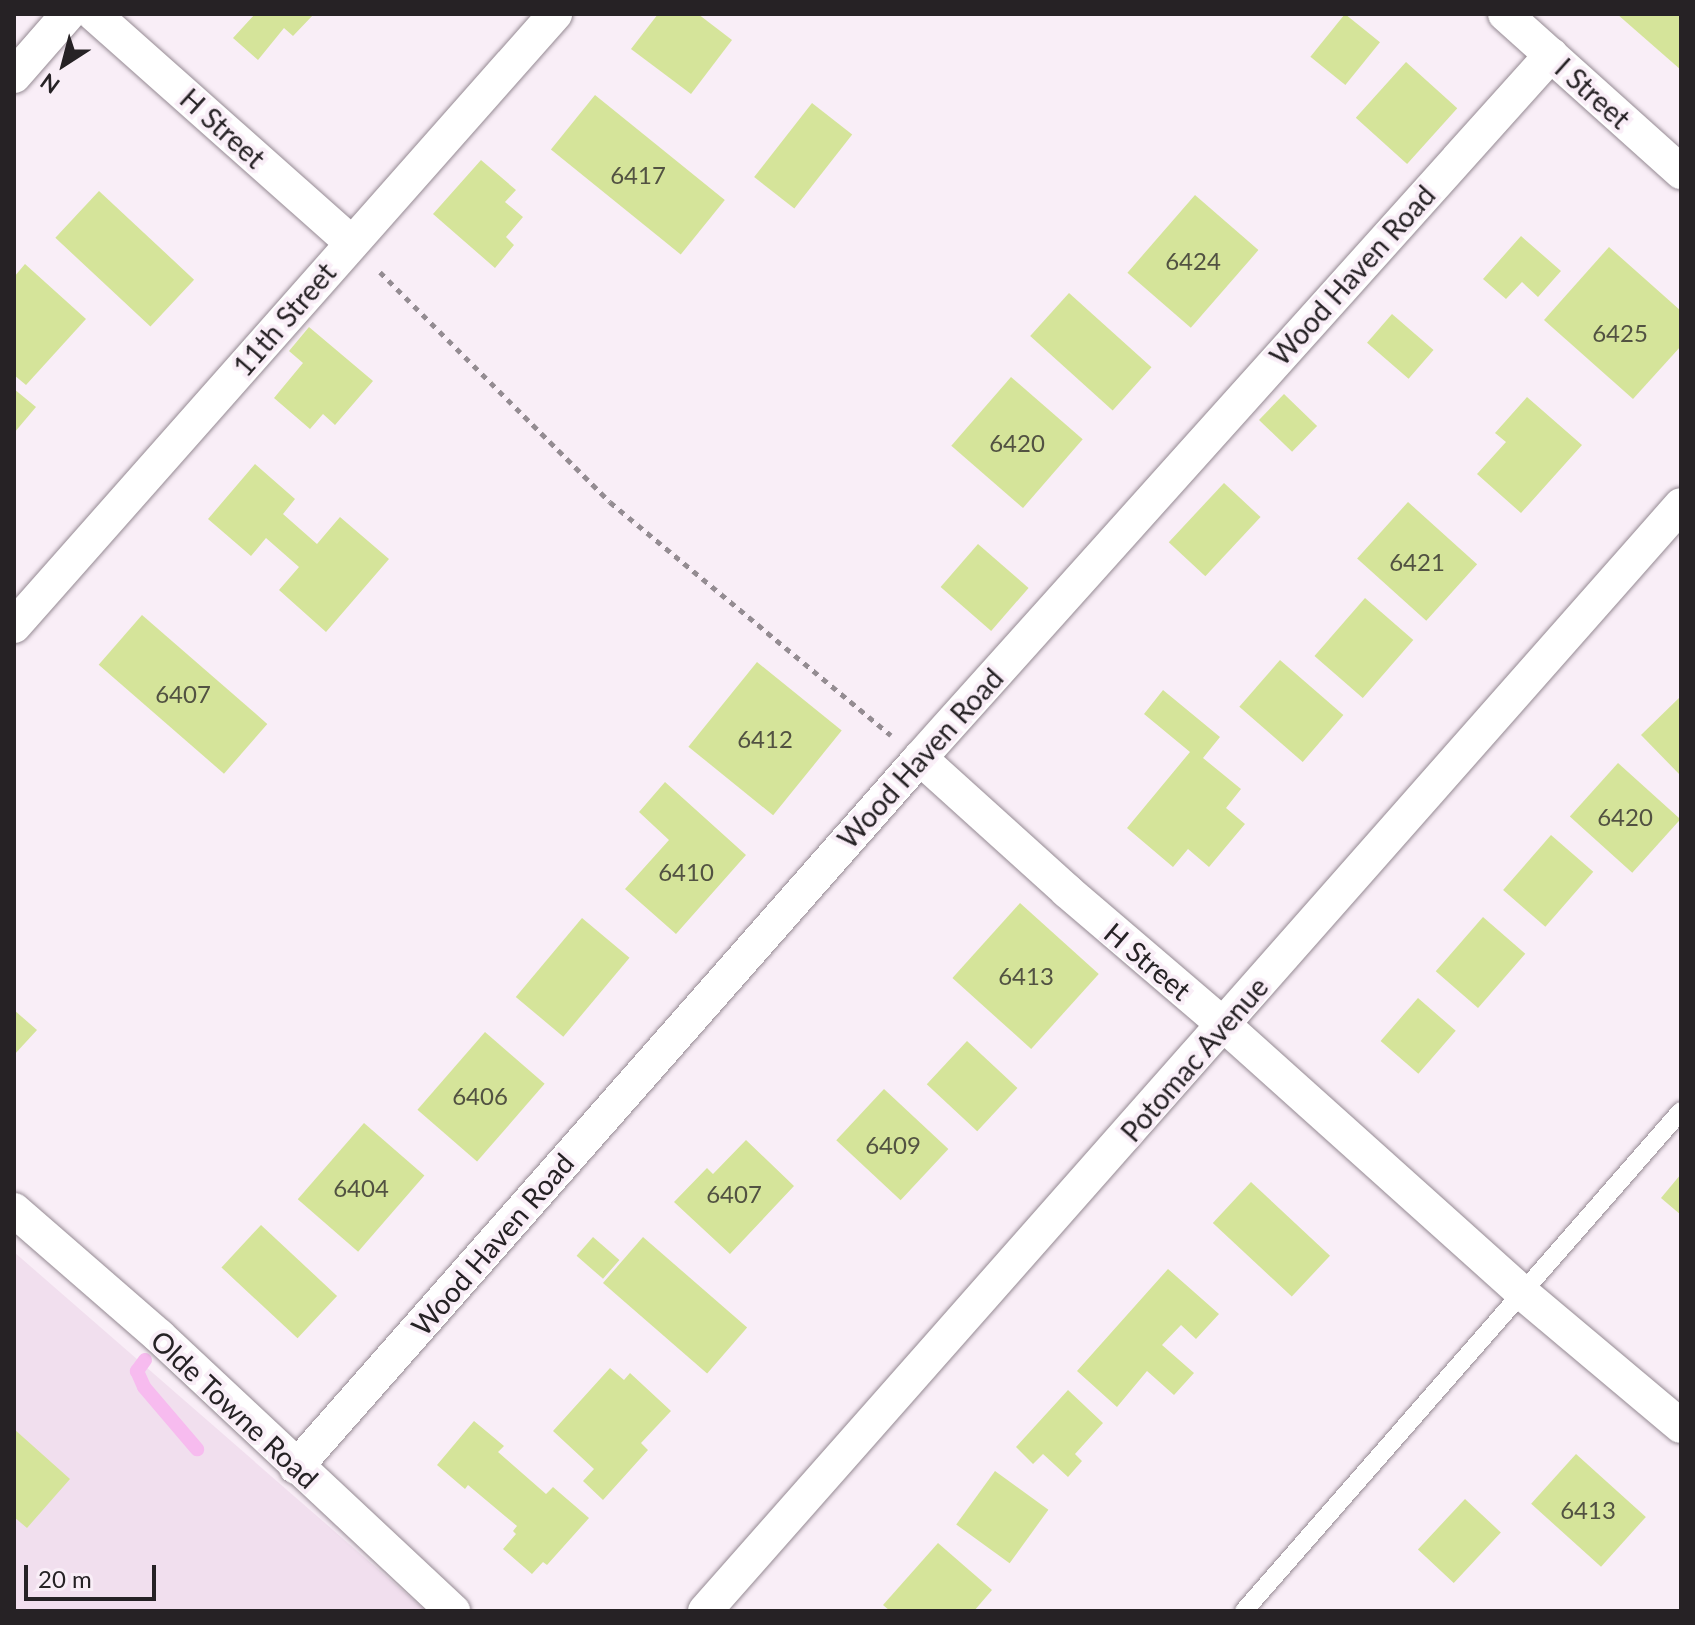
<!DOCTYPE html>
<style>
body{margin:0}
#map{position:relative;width:1695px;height:1625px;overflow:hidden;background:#f9eef7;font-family:Lato,sans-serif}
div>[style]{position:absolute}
.built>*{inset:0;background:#f1dfee}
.stream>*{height:14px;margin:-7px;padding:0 7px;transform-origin:7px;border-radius:7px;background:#f7bbef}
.building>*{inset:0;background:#d5e49a;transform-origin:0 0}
.path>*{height:5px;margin-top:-2.5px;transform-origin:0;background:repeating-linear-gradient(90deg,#948c92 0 6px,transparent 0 12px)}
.roads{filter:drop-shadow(0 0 2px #958a93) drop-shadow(0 0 2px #958a93)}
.service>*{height:18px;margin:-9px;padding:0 9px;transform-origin:9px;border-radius:9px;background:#fff}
.minor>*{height:34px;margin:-17px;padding:0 17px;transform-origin:17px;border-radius:17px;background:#fff}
span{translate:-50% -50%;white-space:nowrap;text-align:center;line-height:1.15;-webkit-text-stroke:8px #f9eef7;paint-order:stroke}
.number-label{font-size:24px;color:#525242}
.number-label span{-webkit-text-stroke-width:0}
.street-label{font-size:28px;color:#262225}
.frame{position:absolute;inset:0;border:16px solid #262225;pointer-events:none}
.north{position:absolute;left:24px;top:24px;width:80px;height:80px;-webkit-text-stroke:6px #f9eef7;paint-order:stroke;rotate:216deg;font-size:22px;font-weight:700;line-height:32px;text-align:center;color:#262225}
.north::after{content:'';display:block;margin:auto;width:28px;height:36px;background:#262225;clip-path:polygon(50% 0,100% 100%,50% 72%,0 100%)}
.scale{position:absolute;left:24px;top:1565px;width:132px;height:36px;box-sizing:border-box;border:4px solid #262225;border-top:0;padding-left:10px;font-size:24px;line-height:28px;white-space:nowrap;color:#262225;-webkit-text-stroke:6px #f9eef7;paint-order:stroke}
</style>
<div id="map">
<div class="built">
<div style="clip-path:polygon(14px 1252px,426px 1611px,14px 1611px)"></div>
</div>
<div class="stream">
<div style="left:145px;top:1360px;width:14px;rotate:126deg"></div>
<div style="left:137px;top:1371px;width:17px;rotate:66deg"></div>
<div style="left:144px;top:1387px;width:82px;rotate:49.5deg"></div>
</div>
<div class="building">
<div style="clip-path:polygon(255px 14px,314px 14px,293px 36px,284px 28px,258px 60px,233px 38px)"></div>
<div style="clip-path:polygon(658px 14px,698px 14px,732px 40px,691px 94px,631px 49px)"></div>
<div style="left:1345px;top:14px;width:45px;height:55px;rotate:39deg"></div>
<div style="clip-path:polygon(1617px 14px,1681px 14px,1681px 70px)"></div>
<div style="left:1406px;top:62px;width:69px;height:75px;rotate:42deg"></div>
<div style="left:595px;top:95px;width:167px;height:70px;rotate:39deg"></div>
<div style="left:812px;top:103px;width:51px;height:94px;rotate:38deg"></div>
<div style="clip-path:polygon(481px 160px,516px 190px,505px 202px,523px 217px,506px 237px,514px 245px,495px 268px,433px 214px)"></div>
<div style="left:99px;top:191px;width:130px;height:64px;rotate:43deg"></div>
<div style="left:1195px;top:195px;width:84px;height:103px;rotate:41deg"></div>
<div style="clip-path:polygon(1521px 236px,1561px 271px,1538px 297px,1522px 282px,1506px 299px,1483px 279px)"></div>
<div style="clip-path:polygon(1609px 247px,1681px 311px,1681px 346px,1633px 399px,1544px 320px)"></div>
<div style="clip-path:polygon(25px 264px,86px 319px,26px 385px,14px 375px,14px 277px)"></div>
<div style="left:1069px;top:293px;width:111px;height:58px;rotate:42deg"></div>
<div style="left:1392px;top:314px;width:55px;height:38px;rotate:41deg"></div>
<div style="clip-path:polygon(309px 327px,373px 381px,335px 425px,323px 414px,310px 429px,274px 398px,303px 363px,289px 351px)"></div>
<div style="left:1011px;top:377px;width:95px;height:91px;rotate:41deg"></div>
<div style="clip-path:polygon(14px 389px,36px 407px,14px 433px)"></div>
<div style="left:1284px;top:394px;width:46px;height:36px;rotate:44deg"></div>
<div style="clip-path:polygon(1527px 397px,1582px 445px,1521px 513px,1477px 474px,1506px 442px,1495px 433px)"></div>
<div style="clip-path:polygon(255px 464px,295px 499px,283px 514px,317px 544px,340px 517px,389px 559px,326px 632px,279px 590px,299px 567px,266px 538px,251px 556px,208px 519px)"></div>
<div style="left:1224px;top:483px;width:50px;height:81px;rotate:43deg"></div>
<div style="left:1408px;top:502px;width:93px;height:76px;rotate:42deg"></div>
<div style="left:978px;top:544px;width:67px;height:57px;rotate:41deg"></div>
<div style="left:1365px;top:598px;width:64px;height:77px;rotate:41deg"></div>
<div style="left:142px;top:615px;width:166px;height:66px;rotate:41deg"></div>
<div style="left:1280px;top:660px;width:84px;height:62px;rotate:41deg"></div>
<div style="left:757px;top:662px;width:109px;height:109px;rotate:39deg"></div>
<div style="clip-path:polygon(1163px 690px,1220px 737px,1203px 758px,1241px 789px,1226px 808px,1245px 824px,1209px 867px,1188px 849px,1173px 867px,1127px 828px,1190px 752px,1144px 714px)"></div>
<div style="clip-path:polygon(1681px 696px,1681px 776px,1641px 735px)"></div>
<div style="left:1618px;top:763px;width:84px;height:72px;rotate:42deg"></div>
<div style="clip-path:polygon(665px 782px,746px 855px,676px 934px,625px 889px,669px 840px,639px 812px)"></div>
<div style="left:1551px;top:835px;width:56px;height:73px;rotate:41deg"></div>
<div style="left:1020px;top:903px;width:106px;height:101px;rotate:42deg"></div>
<div style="left:1483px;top:917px;width:56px;height:72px;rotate:41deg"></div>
<div style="left:582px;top:918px;width:62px;height:103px;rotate:40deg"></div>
<div style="left:1418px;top:998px;width:50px;height:57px;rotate:41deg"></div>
<div style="clip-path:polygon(14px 1010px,37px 1030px,14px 1055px)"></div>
<div style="left:485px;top:1032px;width:79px;height:103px;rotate:41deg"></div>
<div style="left:967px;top:1041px;width:69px;height:59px;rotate:43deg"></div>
<div style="left:884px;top:1089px;width:88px;height:70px;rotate:43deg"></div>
<div style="left:364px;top:1123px;width:80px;height:101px;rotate:41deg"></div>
<div style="clip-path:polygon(746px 1140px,794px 1186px,730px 1254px,674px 1202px,707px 1168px,713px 1174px)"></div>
<div style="clip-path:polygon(1681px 1174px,1681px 1215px,1661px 1198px)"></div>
<div style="left:1251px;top:1182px;width:108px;height:56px;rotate:43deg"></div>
<div style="left:261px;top:1225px;width:104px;height:58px;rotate:43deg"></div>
<div style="left:593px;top:1237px;width:35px;height:25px;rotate:41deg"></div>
<div style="left:643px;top:1237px;width:138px;height:61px;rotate:41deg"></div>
<div style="clip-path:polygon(1168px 1269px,1219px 1314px,1196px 1339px,1181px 1325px,1162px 1345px,1194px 1373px,1174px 1395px,1147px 1371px,1117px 1407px,1077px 1371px)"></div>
<div style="clip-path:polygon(610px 1368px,624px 1380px,630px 1373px,671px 1411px,641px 1443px,648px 1450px,603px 1500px,583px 1481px,594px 1469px,553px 1431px)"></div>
<div style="clip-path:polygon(1068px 1390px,1103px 1423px,1075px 1454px,1082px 1461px,1068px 1477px,1043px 1454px,1033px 1464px,1016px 1447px)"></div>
<div style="clip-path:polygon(474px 1421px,504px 1446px,498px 1452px,546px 1494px,553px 1487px,589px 1518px,547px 1565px,543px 1562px,532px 1574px,503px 1549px,516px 1534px,513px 1531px,517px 1526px,468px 1485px,465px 1489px,437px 1465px)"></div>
<div style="clip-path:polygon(14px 1429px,70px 1479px,27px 1528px,14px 1517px)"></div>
<div style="left:1576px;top:1454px;width:94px;height:67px;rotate:42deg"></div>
<div style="left:995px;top:1471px;width:66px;height:66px;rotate:36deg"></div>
<div style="left:1465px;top:1499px;width:49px;height:69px;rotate:43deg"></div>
<div style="clip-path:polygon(938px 1543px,992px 1590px,974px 1611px,890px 1611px,883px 1605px)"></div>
</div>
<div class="path">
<div style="left:380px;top:272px;width:325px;rotate:45deg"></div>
<div style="left:610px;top:502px;width:365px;rotate:39.7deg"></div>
</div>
<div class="roads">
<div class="service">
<div style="left:1244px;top:1611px;width:664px;rotate:-48.85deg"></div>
</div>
<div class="minor">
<div style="left:94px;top:14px;width:344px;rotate:41.6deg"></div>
<div style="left:1505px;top:14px;width:237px;rotate:41.9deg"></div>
<div style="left:14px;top:76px;width:82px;rotate:-48.9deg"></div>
<div style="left:14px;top:626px;width:817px;rotate:-48.52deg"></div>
<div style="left:920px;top:758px;width:198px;rotate:42.1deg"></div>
<div style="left:1067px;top:891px;width:206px;rotate:40.5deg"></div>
<div style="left:1224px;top:1025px;width:398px;rotate:41.9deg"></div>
<div style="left:1520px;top:1291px;width:210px;rotate:40deg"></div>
<div style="left:14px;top:1210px;width:192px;rotate:41deg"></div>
<div style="left:159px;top:1336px;width:403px;rotate:43.1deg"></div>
<div style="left:296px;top:1467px;width:944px;rotate:-48.65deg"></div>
<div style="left:920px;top:758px;width:945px;rotate:-48.09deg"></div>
<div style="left:705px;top:1611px;width:1475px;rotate:-48.57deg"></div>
</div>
</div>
<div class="number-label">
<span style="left:638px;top:175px">6417</span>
<span style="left:1193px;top:261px">6424</span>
<span style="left:1620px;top:333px">6425</span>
<span style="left:1017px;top:443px">6420</span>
<span style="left:1417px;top:562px">6421</span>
<span style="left:183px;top:694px">6407</span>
<span style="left:765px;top:739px">6412</span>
<span style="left:1625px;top:817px">6420</span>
<span style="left:686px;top:872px">6410</span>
<span style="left:1026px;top:976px">6413</span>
<span style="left:480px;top:1096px">6406</span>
<span style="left:893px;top:1145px">6409</span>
<span style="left:361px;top:1188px">6404</span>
<span style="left:734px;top:1194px">6407</span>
<span style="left:1588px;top:1510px">6413</span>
</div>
<div class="street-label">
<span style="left:1593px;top:93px;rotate:42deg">I Street</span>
<span style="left:223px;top:128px;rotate:42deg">H Street</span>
<span style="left:1352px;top:275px;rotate:-48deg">Wood Haven Road</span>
<span style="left:284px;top:319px;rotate:-49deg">11th Street</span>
<span style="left:920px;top:758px;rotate:-48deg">Wood Haven Road</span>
<span style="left:1148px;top:961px;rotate:40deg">H Street</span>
<span style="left:1194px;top:1059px;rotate:-49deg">Potomac Avenue</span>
<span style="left:492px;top:1244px;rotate:-49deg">Wood Haven Road</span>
<span style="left:235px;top:1409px;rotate:43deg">Olde Towne Road</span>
</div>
<div class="frame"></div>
<div class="north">N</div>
<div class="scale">20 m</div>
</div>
